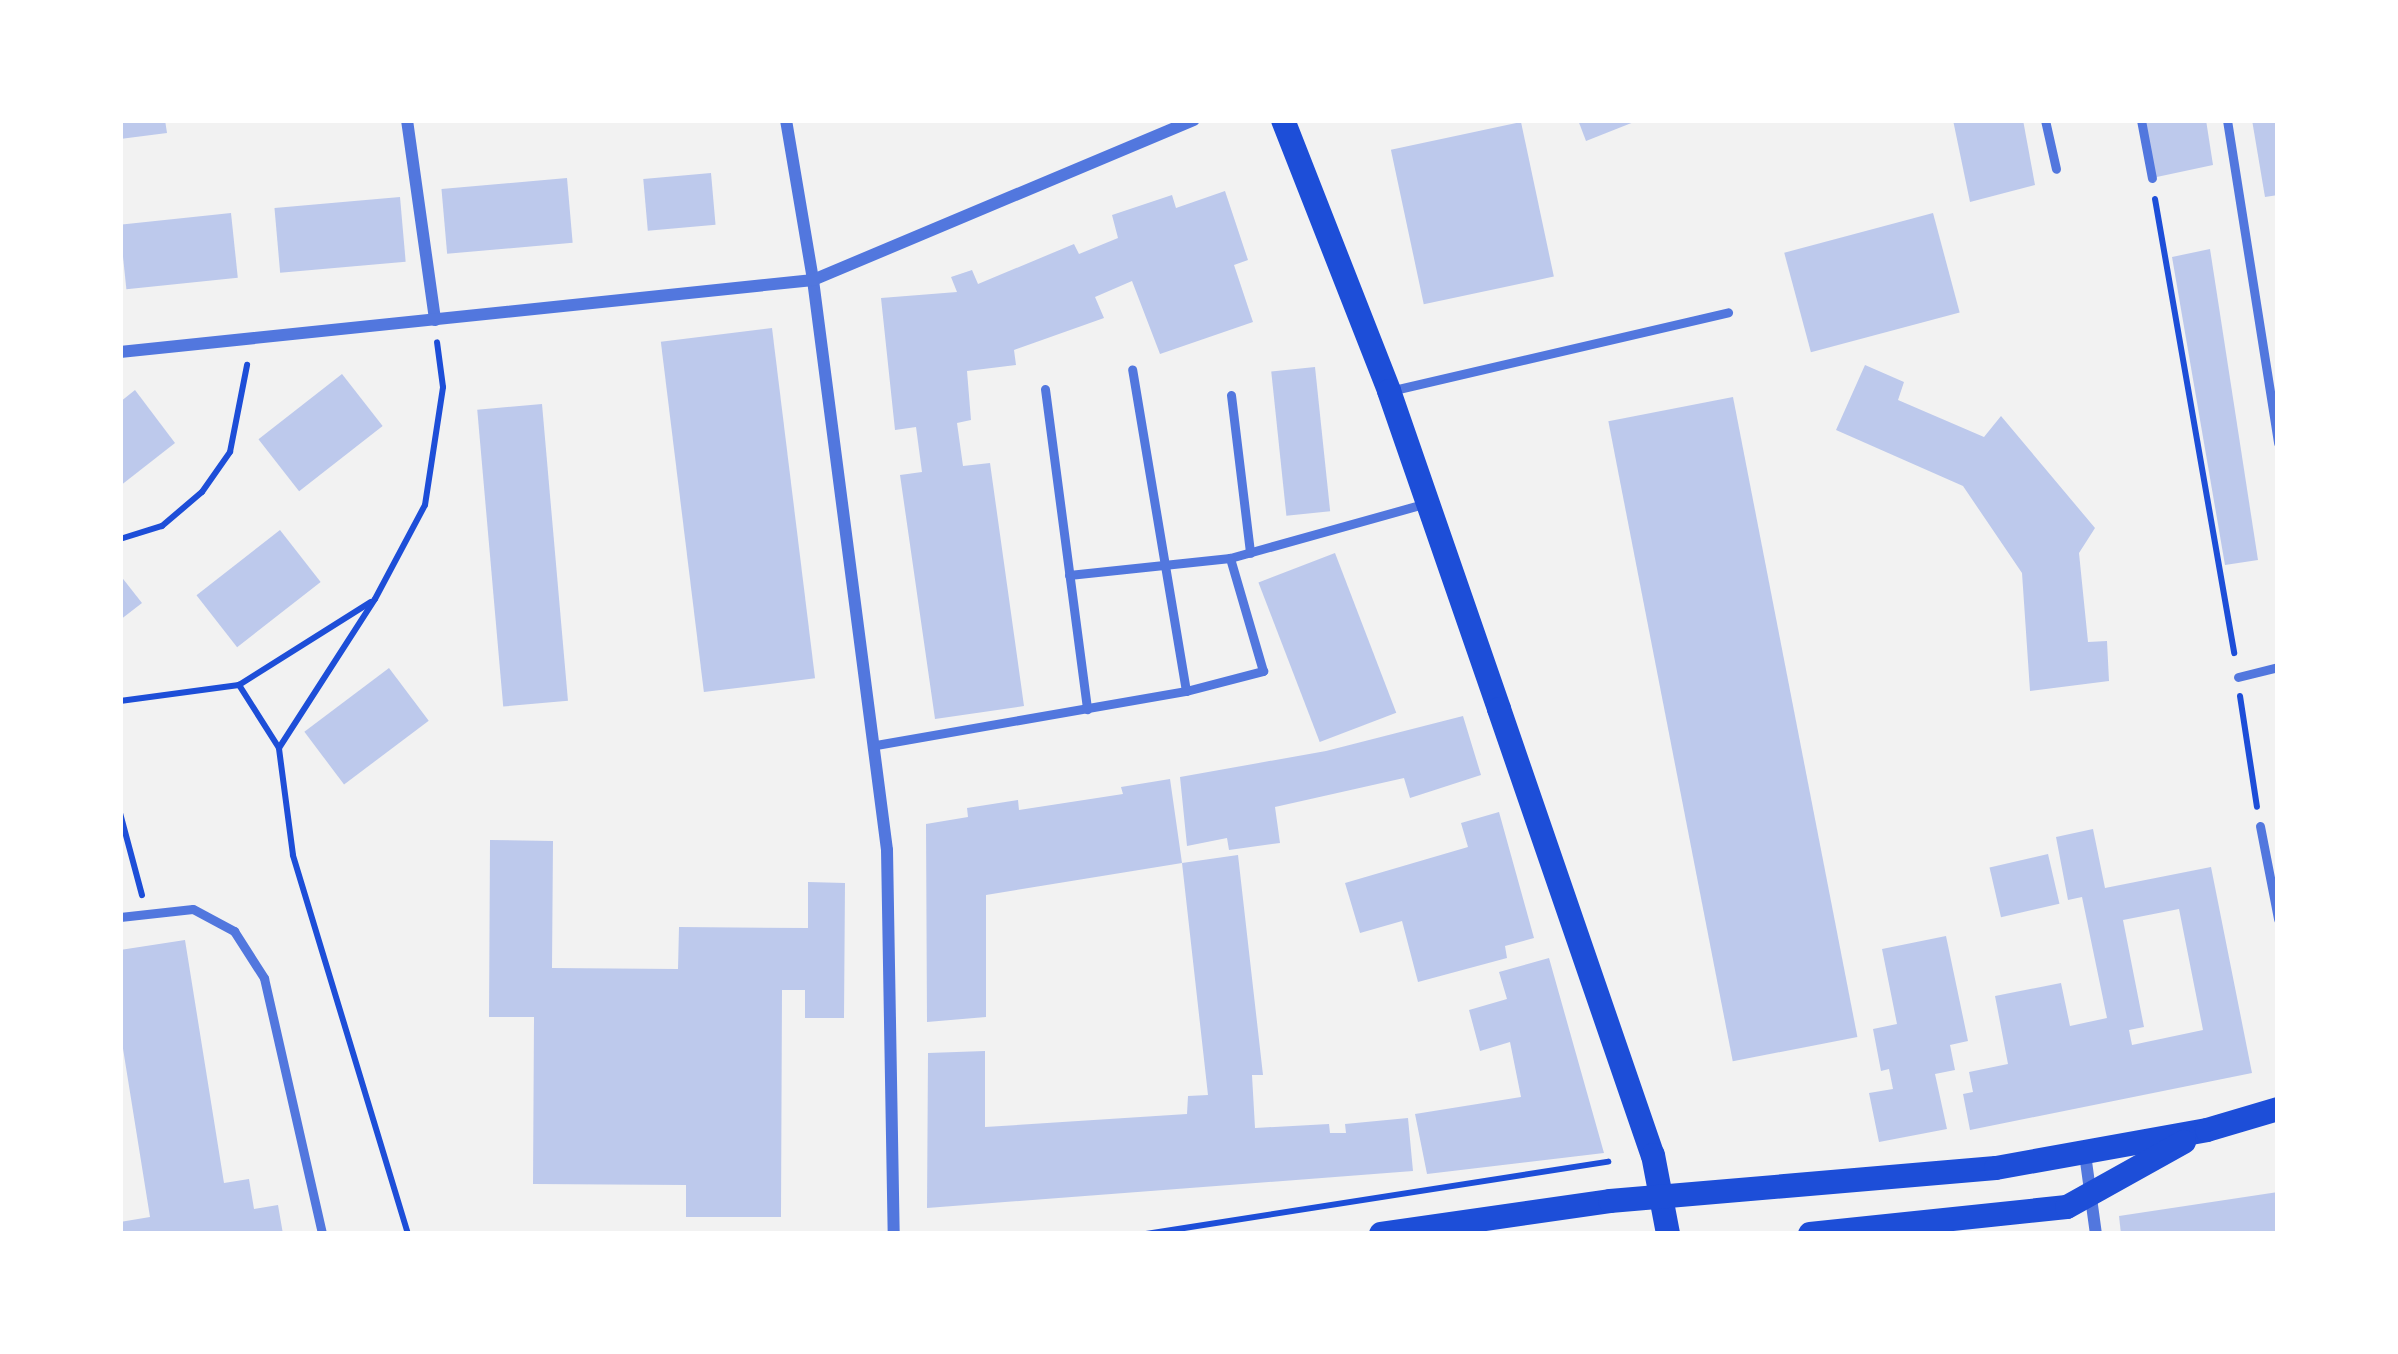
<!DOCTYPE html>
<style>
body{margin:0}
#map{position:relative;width:2398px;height:1354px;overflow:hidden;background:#f2f2f2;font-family:"Space Grotesk",sans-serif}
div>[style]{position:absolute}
.building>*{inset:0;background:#bdc9ec;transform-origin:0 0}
.path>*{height:6px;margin:-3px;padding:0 3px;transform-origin:3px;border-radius:3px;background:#1d4ed8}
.service>*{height:9px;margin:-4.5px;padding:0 4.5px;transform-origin:4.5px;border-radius:4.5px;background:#5277de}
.minor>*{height:12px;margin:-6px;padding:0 6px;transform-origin:6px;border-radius:6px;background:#5277de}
.secondary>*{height:24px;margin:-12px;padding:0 12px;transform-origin:12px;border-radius:12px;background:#1d4ed8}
span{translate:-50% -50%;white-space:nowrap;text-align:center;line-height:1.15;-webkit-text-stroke:12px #fff;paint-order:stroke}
.frame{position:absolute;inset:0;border:123px solid #fff;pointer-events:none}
</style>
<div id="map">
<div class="building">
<div style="clip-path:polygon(120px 120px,165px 120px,167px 133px,120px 139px)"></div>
<div style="clip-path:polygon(1578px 120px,1639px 120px,1586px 141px)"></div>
<div style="clip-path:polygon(1953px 120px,2023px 120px,2035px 185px,1970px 202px)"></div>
<div style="clip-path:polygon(2141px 120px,2206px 120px,2213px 165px,2152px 178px)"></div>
<div style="clip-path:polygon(2252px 120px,2278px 120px,2278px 195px,2265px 197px)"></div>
<div style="left:1521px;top:122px;width:158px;height:133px;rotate:78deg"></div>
<div style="left:711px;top:173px;width:52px;height:68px;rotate:85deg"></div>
<div style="left:567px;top:178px;width:65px;height:126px;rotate:85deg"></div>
<div style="clip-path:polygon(1225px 191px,1248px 260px,1234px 265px,1253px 322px,1160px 354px,1132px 281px,1095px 297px,1104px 318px,1014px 350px,1016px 365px,967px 371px,971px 420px,957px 423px,963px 466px,990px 463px,1024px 706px,935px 719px,900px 475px,922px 472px,916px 427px,895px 430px,881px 298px,957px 292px,951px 277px,972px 270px,978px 284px,1074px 244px,1079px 254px,1118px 238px,1112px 215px,1172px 195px,1176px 208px)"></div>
<div style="left:400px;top:197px;width:65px;height:126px;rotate:85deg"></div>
<div style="left:231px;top:213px;width:65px;height:112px;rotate:84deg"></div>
<div style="left:1933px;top:213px;width:103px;height:154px;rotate:75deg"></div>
<div style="clip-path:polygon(2210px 249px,2258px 560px,2225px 565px,2172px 257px)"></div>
<div style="left:772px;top:328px;width:353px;height:112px;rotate:83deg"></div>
<div style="clip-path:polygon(1865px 365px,1904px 382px,1898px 400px,1984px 437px,2001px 416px,2095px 528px,2079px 553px,2088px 642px,2107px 641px,2109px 681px,2030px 691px,2022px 573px,1963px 486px,1836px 430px)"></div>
<div style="left:1315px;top:367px;width:145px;height:44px;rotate:84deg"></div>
<div style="left:342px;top:374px;width:66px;height:106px;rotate:52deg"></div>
<div style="clip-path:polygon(135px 390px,175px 443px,120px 486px,120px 402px)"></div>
<div style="left:1733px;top:397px;width:652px;height:127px;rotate:79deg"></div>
<div style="left:542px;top:404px;width:298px;height:65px;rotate:85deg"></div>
<div style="left:280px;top:530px;width:66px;height:106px;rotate:52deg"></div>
<div style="left:1335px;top:553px;width:171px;height:82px;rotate:69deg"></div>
<div style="clip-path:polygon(120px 575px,142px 603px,120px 620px)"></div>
<div style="left:389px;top:668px;width:66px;height:106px;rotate:53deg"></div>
<div style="clip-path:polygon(1463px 716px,1481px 775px,1410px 798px,1404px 778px,1275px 807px,1280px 843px,1229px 850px,1227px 838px,1187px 846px,1180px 777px,1326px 751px)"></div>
<div style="clip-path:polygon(1170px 779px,1182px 863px,986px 895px,986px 1017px,927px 1022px,926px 824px,968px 817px,967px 808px,1018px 800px,1019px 810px,1123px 794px,1121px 787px)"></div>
<div style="clip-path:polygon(1499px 812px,1534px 938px,1505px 946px,1507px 958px,1418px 982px,1402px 921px,1360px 933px,1345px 883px,1468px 847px,1461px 823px)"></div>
<div style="clip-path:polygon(evenodd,2093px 829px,2105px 888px,2211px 867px,2252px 1073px,1970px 1130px,1963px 1094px,1973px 1092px,1969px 1072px,2008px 1064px,1995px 996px,2061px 983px,2070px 1026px,2107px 1018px,2082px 897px,2068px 900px,2056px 837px,2093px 829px,2179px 909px,2203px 1030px,2132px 1045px,2129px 1030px,2144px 1027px,2123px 920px,2179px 909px)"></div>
<div style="clip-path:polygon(490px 840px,553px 841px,552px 968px,678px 969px,679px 927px,808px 928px,808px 882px,845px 883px,844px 1018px,805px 1018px,805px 990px,782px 990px,781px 1217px,686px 1217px,686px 1185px,533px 1184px,534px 1017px,489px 1017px)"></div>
<div style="left:2048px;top:854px;width:51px;height:60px;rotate:77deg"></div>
<div style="clip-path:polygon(1238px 855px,1263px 1075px,1252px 1075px,1255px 1128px,1329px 1124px,1330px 1133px,1346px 1133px,1345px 1124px,1408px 1118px,1413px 1171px,927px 1208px,928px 1053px,985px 1051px,985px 1127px,1187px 1114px,1188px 1096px,1208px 1095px,1182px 863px)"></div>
<div style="clip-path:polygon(1946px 936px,1968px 1041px,1950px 1045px,1955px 1070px,1935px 1074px,1947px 1129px,1879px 1142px,1869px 1093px,1893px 1089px,1889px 1069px,1881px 1071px,1873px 1029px,1897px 1024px,1882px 949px)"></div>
<div style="clip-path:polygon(185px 940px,224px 1183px,249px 1179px,254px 1209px,278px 1205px,283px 1234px,120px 1234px,120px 1222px,150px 1217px,120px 1030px,120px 950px)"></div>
<div style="clip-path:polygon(1549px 958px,1604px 1153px,1427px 1174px,1415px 1114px,1521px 1097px,1510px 1042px,1480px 1051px,1469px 1010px,1507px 999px,1499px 972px)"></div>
<div style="clip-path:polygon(2278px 1192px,2278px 1234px,2121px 1234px,2119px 1216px)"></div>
</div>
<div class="path">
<div style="left:2155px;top:199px;width:461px;rotate:80.1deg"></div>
<div style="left:120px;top:539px;width:44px;rotate:-17.2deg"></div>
<div style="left:162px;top:526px;width:52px;rotate:-40.4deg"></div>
<div style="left:202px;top:492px;width:49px;rotate:-55deg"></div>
<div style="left:230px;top:452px;width:89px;rotate:-78.9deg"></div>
<div style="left:2240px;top:696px;width:112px;rotate:81.3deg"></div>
<div style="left:120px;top:701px;width:120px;rotate:-7.7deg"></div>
<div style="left:279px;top:748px;width:75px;rotate:-122.4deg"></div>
<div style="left:239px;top:685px;width:156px;rotate:-32.2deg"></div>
<div style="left:120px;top:813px;width:85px;rotate:75deg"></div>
<div style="left:408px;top:1234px;width:396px;rotate:-106.9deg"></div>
<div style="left:293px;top:855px;width:108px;rotate:-97.5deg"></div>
<div style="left:279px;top:748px;width:177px;rotate:-57.2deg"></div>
<div style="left:375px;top:599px;width:106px;rotate:-62deg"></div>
<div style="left:425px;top:505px;width:119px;rotate:-81.3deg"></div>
<div style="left:443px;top:387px;width:45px;rotate:-97.6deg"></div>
<div style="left:1146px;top:1234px;width:468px;rotate:-8.9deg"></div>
</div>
<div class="service">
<div style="left:2045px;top:120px;width:50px;rotate:77.3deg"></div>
<div style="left:2141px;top:120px;width:59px;rotate:79.3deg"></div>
<div style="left:2227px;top:120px;width:327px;rotate:81deg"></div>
<div style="left:1045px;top:389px;width:323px;rotate:82.5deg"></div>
<div style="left:1394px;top:390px;width:343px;rotate:-13.1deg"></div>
<div style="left:1231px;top:395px;width:159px;rotate:83.1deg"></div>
<div style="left:1069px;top:575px;width:162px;rotate:-6deg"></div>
<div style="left:1230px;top:558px;width:205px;rotate:-15.6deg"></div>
<div style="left:2238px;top:677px;width:41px;rotate:-14deg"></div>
<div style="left:1186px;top:691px;width:80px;rotate:-14.6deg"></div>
<div style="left:1263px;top:671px;width:118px;rotate:-106.3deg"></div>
<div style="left:876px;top:745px;width:315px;rotate:-9.9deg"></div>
<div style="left:1186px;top:691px;width:326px;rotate:-99.5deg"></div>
<div style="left:2260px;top:826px;width:95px;rotate:79deg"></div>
<div style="left:120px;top:917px;width:73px;rotate:-6.3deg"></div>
<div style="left:193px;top:909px;width:47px;rotate:28.2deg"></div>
<div style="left:234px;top:931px;width:56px;rotate:57.4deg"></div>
<div style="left:264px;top:978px;width:262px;rotate:77.2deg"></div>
</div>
<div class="minor">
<div style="left:407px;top:120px;width:202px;rotate:82deg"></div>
<div style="left:786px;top:120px;width:162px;rotate:80.4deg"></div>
<div style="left:813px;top:280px;width:575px;rotate:82.6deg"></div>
<div style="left:887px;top:850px;width:384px;rotate:89deg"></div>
<div style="left:120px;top:352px;width:697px;rotate:-5.93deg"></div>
<div style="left:813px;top:280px;width:413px;rotate:-22.8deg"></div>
<div style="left:2085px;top:1154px;width:81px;rotate:82.2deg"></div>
</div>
<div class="secondary">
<div style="left:1283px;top:120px;width:291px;rotate:68.6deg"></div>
<div style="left:1389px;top:391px;width:336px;rotate:70.9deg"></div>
<div style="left:1499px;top:709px;width:472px;rotate:71deg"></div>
<div style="left:1653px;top:1155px;width:80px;rotate:79.2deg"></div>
<div style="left:1381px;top:1234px;width:231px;rotate:-8.2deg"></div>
<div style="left:1610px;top:1201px;width:387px;rotate:-4.9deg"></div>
<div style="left:1996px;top:1168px;width:214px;rotate:-10.2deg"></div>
<div style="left:2207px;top:1130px;width:74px;rotate:-16.5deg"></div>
<div style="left:1810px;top:1234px;width:258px;rotate:-6deg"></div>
<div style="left:2067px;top:1207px;width:134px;rotate:-29.1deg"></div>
</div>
<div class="frame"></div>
</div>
